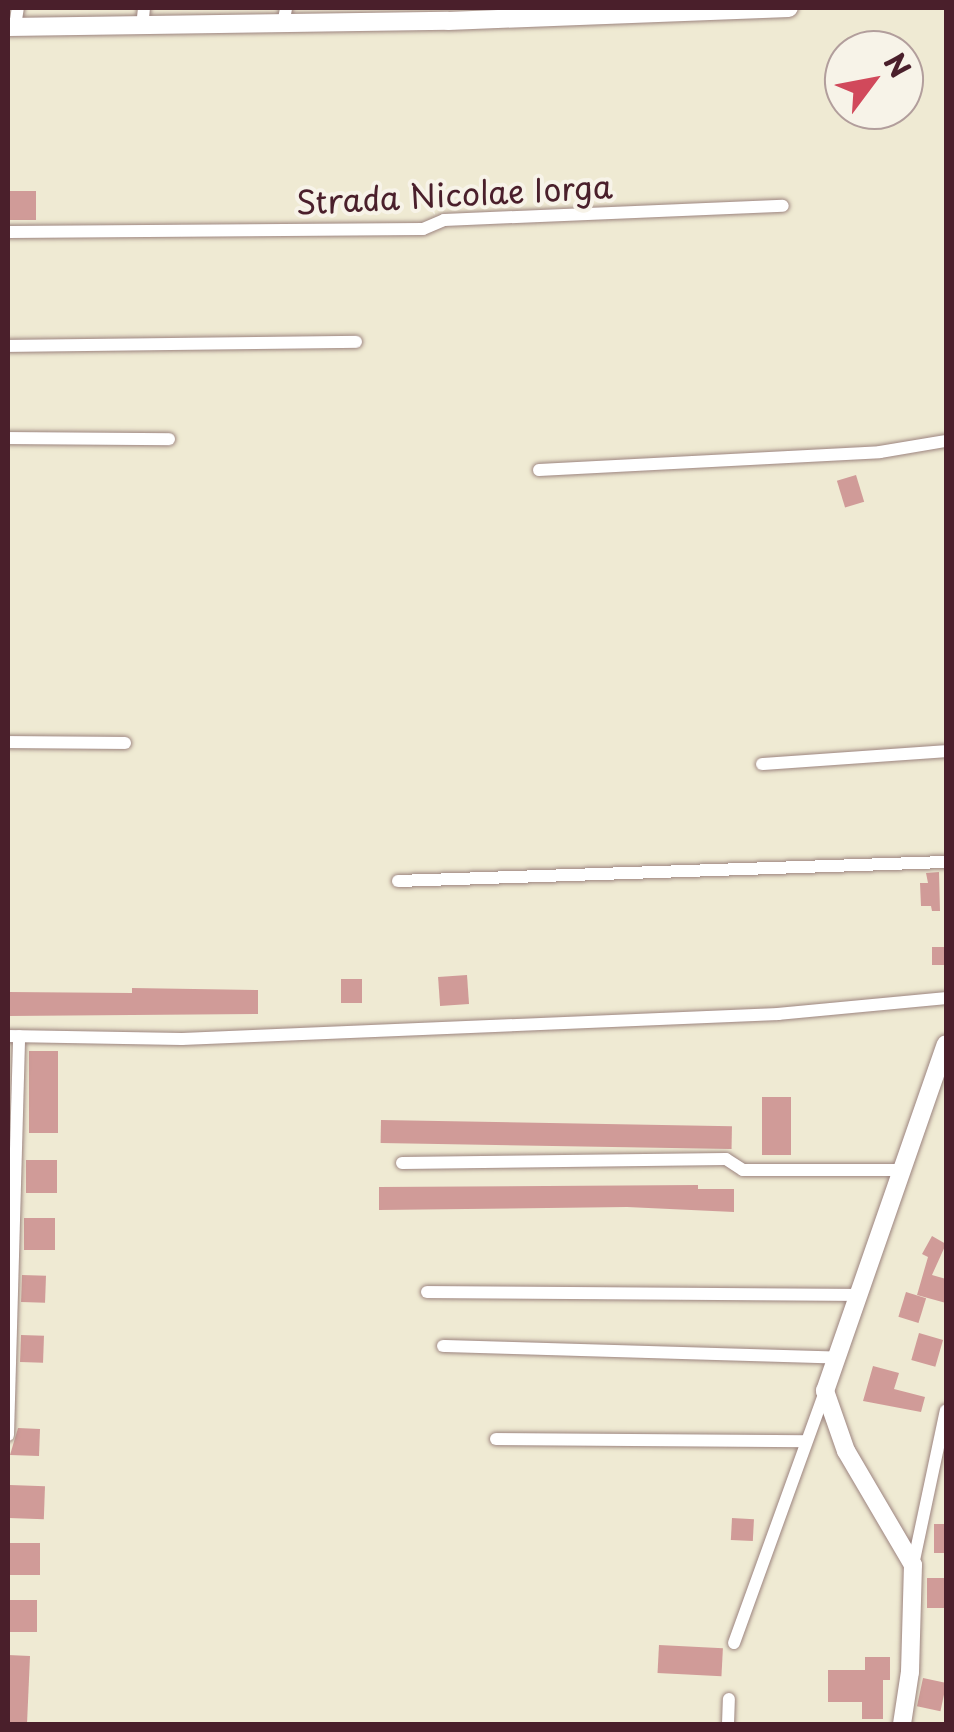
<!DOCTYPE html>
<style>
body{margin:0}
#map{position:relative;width:954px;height:1732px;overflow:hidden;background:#efead3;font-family:"Playpen Sans",sans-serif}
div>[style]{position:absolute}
.building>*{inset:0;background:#d09b98;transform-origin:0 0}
.roads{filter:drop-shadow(0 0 2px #9c847f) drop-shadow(0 0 2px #9c847f)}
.street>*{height:12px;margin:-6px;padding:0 6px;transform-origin:6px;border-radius:6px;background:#fff}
.secondary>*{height:18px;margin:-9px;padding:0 9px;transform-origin:9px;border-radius:9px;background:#fff}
span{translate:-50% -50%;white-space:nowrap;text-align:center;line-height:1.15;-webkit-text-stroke:8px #f7f3e8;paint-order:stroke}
.street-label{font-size:32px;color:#4a1f2b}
.frame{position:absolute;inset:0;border:10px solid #4a1f2b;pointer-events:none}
.north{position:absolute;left:824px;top:30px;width:100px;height:100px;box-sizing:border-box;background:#f7f3e8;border:2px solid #b29e9c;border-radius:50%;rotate:58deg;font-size:28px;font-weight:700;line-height:40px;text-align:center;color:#4a1f2b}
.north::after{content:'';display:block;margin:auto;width:35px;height:45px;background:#d1495b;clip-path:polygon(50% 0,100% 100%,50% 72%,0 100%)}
</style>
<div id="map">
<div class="building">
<div style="left:8px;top:191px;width:28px;height:29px"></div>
<div style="left:856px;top:475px;width:28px;height:20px;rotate:73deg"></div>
<div style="clip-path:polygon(939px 872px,940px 911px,932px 911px,931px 906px,921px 906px,920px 883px,928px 883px,926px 873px)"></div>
<div style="left:932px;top:947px;width:14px;height:18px"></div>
<div style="left:467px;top:975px;width:29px;height:29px;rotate:86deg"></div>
<div style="left:341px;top:979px;width:21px;height:24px"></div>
<div style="clip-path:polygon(132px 988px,258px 990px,258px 1014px,8px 1016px,8px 992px,132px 993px)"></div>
<div style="left:29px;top:1051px;width:29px;height:82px"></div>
<div style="left:762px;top:1097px;width:29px;height:58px"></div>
<div style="left:381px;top:1120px;width:351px;height:23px;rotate:1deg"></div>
<div style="left:26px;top:1160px;width:31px;height:33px"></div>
<div style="clip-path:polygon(698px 1185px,698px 1189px,734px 1189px,734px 1212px,627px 1207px,379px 1210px,379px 1187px)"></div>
<div style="left:24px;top:1218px;width:31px;height:32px"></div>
<div style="clip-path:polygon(932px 1236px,946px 1244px,932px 1275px,946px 1279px,946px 1303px,917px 1295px,928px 1257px,922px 1254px)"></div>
<div style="left:22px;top:1275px;width:24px;height:27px;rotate:2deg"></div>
<div style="left:906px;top:1292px;width:21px;height:26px;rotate:17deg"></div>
<div style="left:919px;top:1333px;width:25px;height:28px;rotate:16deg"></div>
<div style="left:21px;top:1335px;width:23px;height:27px;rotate:2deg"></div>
<div style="clip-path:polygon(873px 1366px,899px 1373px,894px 1389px,925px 1397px,921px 1412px,863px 1401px)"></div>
<div style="clip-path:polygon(18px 1428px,40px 1429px,39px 1456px,10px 1455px)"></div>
<div style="left:10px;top:1485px;width:35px;height:33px;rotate:2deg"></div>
<div style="left:732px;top:1518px;width:22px;height:22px;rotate:3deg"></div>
<div style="left:934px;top:1524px;width:12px;height:29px"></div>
<div style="left:8px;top:1543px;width:32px;height:32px"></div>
<div style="left:927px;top:1578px;width:19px;height:30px"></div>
<div style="left:8px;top:1600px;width:29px;height:32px"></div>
<div style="left:659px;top:1645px;width:64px;height:28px;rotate:3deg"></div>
<div style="clip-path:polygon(8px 1655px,30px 1656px,27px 1724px,8px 1724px)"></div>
<div style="clip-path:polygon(865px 1657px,890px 1657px,890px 1680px,883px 1680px,883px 1719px,862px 1719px,862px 1702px,828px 1702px,828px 1670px,865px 1670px)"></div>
<div style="left:923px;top:1678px;width:24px;height:29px;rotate:12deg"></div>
</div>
<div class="roads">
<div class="street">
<div style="left:283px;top:24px;width:16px;rotate:-79deg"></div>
<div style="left:15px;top:26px;width:18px;rotate:-81deg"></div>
<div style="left:142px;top:27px;width:19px;rotate:-84deg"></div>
<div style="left:8px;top:232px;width:415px;rotate:-0.4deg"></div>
<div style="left:423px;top:229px;width:23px;rotate:-23deg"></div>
<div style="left:444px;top:220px;width:339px;rotate:-2.4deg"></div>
<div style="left:8px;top:346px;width:348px;rotate:-0.7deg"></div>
<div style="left:8px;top:438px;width:161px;rotate:0.4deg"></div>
<div style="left:539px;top:470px;width:341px;rotate:-3deg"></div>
<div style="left:880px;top:452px;width:67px;rotate:-9.5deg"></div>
<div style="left:8px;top:742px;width:117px;rotate:0.5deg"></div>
<div style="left:762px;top:764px;width:184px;rotate:-4deg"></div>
<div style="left:398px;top:881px;width:548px;rotate:-1.99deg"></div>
<div style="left:8px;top:1036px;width:174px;rotate:1deg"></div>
<div style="left:182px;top:1039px;width:597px;rotate:-2.4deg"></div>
<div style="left:778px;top:1014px;width:169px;rotate:-5.4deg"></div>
<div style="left:402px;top:1163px;width:324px;rotate:-0.7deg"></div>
<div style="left:726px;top:1159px;width:20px;rotate:33deg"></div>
<div style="left:743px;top:1170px;width:158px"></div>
<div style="left:427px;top:1292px;width:433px;rotate:0.4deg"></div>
<div style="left:443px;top:1346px;width:394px;rotate:1.7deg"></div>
<div style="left:8px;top:1435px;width:399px;rotate:-88.4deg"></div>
<div style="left:496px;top:1439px;width:307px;rotate:0.4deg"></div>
<div style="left:913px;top:1565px;width:158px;rotate:-78deg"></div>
<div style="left:734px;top:1643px;width:268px;rotate:-70.1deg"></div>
<div style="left:728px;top:1724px;width:25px;rotate:-88deg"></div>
</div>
<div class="secondary">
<div style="left:8px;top:27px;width:440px;rotate:-0.8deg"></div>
<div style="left:448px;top:21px;width:341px;rotate:-2.2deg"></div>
<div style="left:902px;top:1724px;width:53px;rotate:-81.3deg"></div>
<div style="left:910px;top:1672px;width:107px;rotate:-88.4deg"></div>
<div style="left:913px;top:1565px;width:132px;rotate:-120.4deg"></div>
<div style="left:846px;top:1451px;width:64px;rotate:-109.3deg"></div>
<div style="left:825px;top:1391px;width:367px;rotate:-70.8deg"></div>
</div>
</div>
<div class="street-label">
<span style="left:454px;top:194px;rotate:-3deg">Strada Nicolae Iorga</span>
</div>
<div class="frame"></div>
<div class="north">N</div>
</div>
